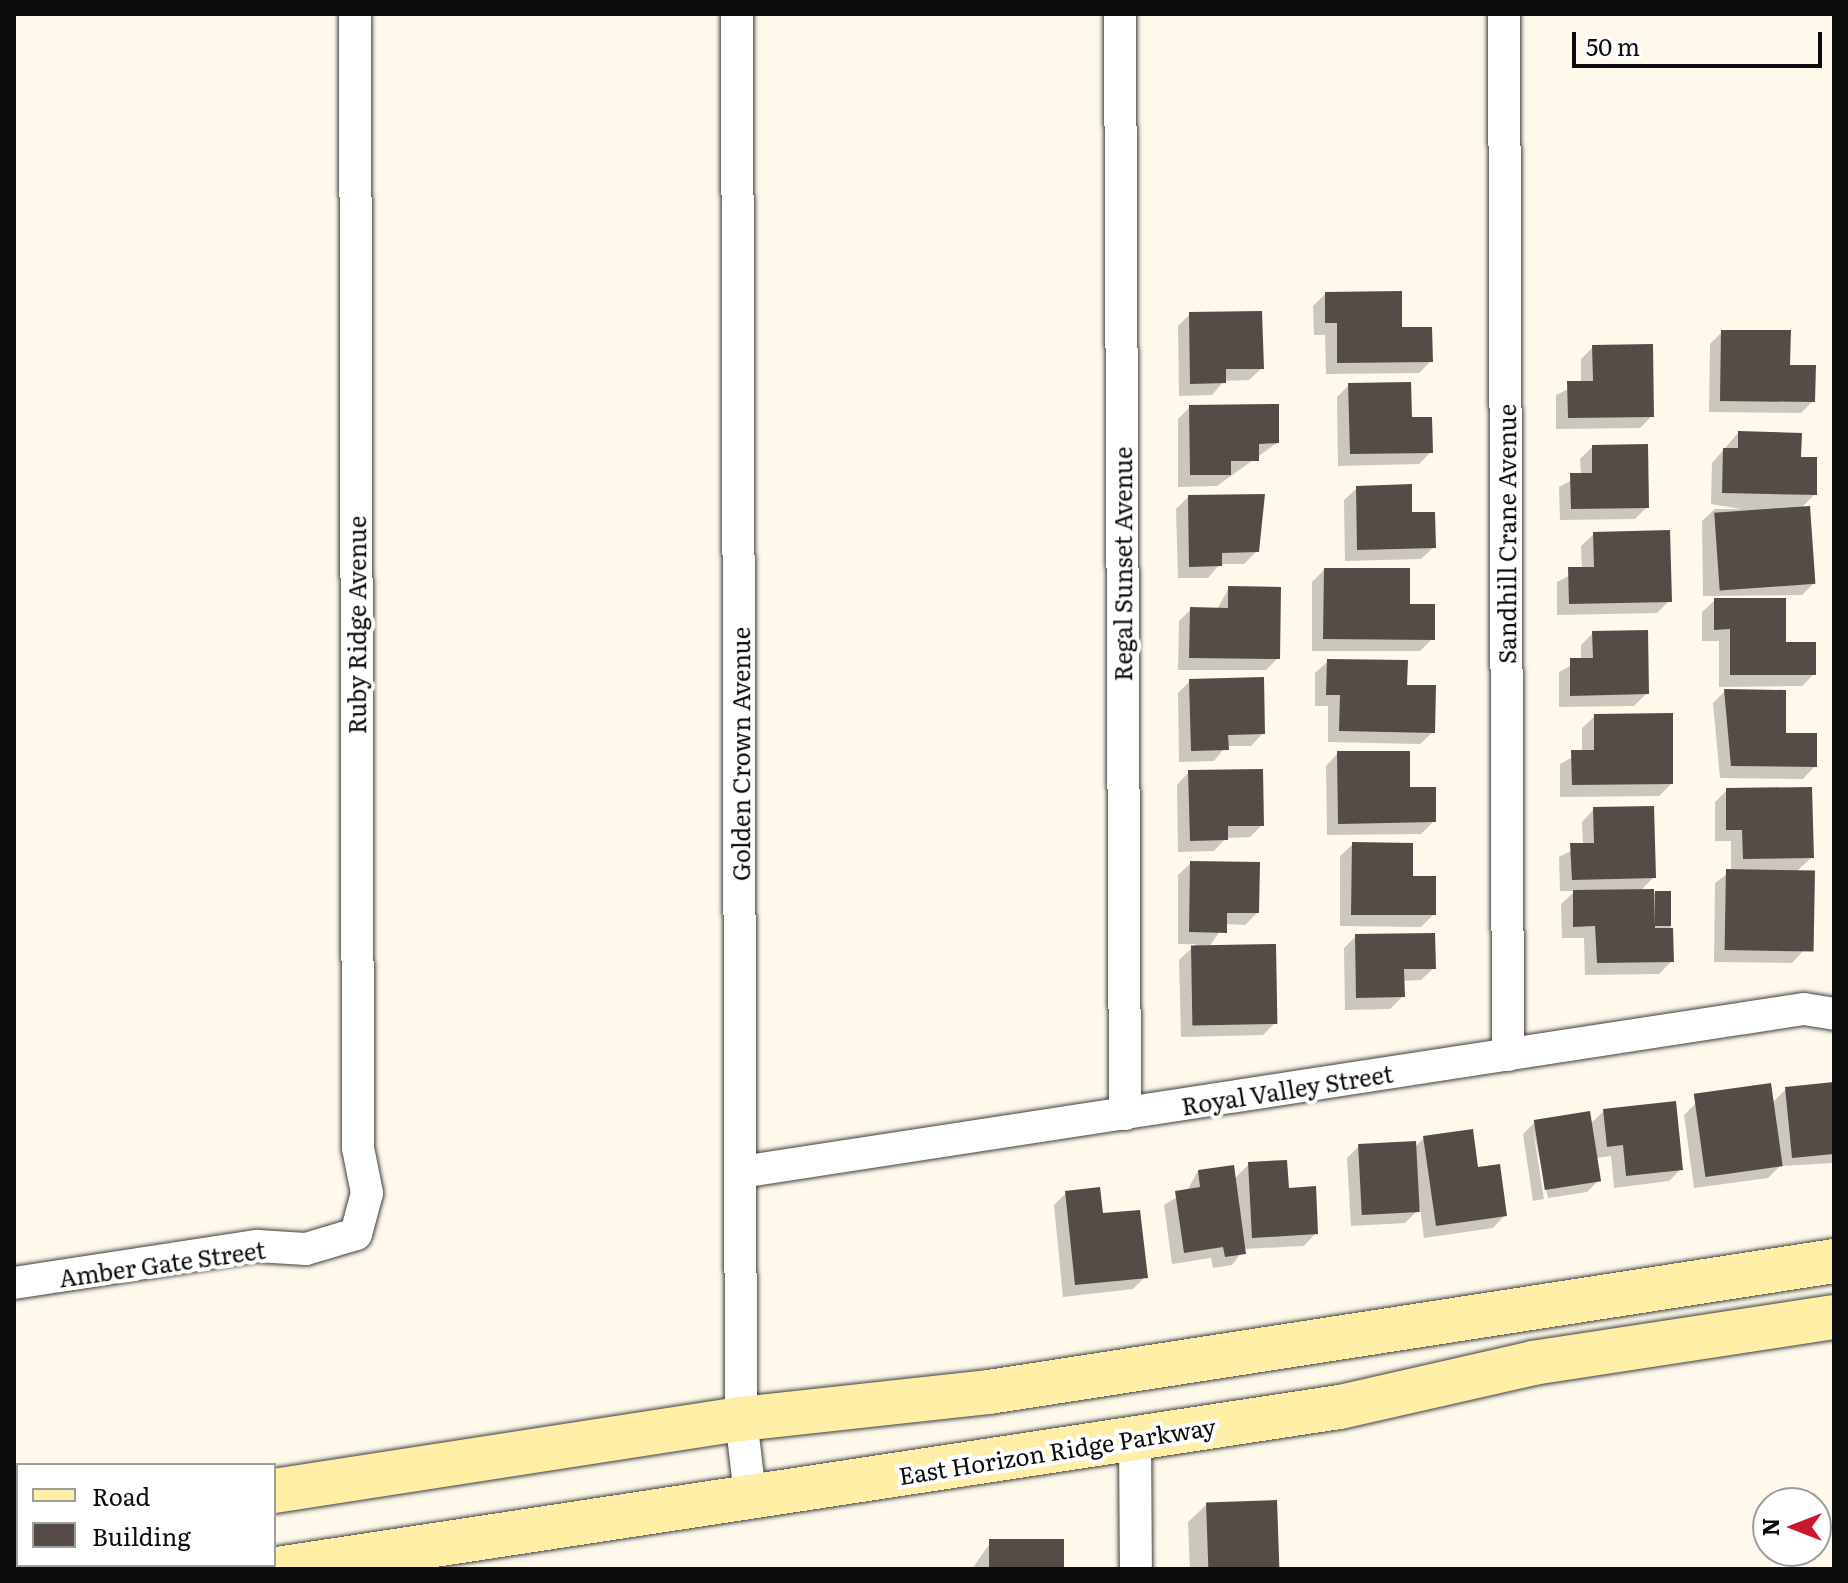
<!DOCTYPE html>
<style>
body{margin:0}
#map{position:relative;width:1848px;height:1583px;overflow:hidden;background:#fff9eb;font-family:Literata,serif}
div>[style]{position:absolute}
.shadow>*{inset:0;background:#0003}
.building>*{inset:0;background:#564c47;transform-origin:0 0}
.roads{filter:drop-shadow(0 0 2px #3f3f3f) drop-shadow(0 0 2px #3f3f3f)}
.minor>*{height:32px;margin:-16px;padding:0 16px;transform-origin:16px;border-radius:16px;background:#fff}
.secondary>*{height:44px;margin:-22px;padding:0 22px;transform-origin:22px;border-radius:22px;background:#ffeea6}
span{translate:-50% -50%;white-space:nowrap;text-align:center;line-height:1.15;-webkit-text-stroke:8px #fff;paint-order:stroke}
.street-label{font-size:24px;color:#0c0c0c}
.frame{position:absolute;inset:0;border:16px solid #0c0c0c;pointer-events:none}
.legend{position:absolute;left:16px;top:1463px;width:260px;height:104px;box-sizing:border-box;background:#fff;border:2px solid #9e9e9e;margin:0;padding:10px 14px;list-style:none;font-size:24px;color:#0c0c0c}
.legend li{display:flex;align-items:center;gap:16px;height:40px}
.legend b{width:40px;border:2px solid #9e9e9e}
.north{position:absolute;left:1752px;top:1487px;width:80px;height:80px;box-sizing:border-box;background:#fff;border:2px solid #9e9e9e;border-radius:50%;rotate:270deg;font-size:22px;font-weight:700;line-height:32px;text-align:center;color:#0c0c0c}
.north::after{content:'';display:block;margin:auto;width:28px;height:36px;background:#c9172e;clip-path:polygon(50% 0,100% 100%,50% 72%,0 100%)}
.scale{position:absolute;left:1572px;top:32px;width:250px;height:36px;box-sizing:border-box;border:4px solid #0c0c0c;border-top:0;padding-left:10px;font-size:24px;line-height:28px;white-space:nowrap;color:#0c0c0c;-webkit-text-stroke:6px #fff;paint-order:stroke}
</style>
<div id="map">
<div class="shadow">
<div style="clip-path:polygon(1325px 294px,1400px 329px,1431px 361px,1419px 373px,1326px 374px,1325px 335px,1314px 335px,1313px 306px)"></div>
<div style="clip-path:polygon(1190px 314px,1262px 368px,1249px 380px,1224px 381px,1212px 395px,1179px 396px,1178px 326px)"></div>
<div style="clip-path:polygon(1722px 332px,1788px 367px,1813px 401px,1801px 413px,1709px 412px,1710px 344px)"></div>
<div style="clip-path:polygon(1593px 347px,1652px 416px,1640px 428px,1556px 429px,1556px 395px,1581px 383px,1581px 359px)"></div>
<div style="clip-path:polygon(1349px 385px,1431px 452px,1419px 464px,1338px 466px,1337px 397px)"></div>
<div style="clip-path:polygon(1190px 407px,1277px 443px,1217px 486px,1178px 487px,1178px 419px)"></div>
<div style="clip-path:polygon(1738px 433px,1799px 459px,1815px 494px,1801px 508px,1814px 583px,1802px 595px,1703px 596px,1702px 521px,1715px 509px,1741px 509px,1711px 504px,1712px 463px)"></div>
<div style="clip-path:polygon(1592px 447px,1647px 507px,1635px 519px,1560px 520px,1559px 487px,1581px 475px,1580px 459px)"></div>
<div style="clip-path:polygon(1357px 488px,1410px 514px,1434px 547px,1421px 559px,1345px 561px,1344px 500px)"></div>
<div style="clip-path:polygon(1188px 497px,1257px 551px,1244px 564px,1220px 564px,1208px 578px,1178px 578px,1176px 509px)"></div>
<div style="clip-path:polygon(1594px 534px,1669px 601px,1657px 613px,1557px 615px,1557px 582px,1582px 569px,1581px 546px)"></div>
<div style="clip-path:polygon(1324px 570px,1432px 639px,1420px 651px,1312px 651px,1312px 582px)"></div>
<div style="clip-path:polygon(1229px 588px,1278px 658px,1266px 670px,1178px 670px,1179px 621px,1191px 609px,1217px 609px)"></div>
<div style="clip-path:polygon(1715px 600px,1784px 644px,1814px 674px,1802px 686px,1719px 687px,1719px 641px,1702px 641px,1702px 612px)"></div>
<div style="clip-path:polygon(1593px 633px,1647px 693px,1634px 706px,1559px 707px,1559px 672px,1581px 660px,1581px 645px)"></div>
<div style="clip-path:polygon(1328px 661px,1433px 732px,1420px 744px,1328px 742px,1328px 706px,1315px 706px,1315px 673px)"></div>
<div style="clip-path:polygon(1190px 681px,1263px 733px,1251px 746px,1226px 746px,1214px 761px,1179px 762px,1178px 693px)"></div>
<div style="clip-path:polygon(1725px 691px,1784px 734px,1815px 766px,1803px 779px,1720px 778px,1713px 703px)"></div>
<div style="clip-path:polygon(1595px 716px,1671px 784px,1659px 796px,1560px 797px,1560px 764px,1582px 752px,1582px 728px)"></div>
<div style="clip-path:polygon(1338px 753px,1408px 789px,1434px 821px,1421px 834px,1327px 835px,1326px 766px)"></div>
<div style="clip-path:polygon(1189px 772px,1262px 825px,1250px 837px,1226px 838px,1214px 851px,1178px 852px,1177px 785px)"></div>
<div style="clip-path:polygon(1727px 790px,1812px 857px,1796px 872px,1804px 950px,1792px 963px,1714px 962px,1715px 883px,1731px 871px,1731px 841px,1715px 841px,1715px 802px)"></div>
<div style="clip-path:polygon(1594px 809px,1654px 877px,1638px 893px,1669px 893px,1672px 961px,1659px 974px,1585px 975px,1584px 938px,1562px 938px,1561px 904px,1575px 891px,1560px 891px,1559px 857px,1583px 845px,1582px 822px)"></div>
<div style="clip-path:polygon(1353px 844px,1411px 878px,1434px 914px,1421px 927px,1340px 926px,1340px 856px)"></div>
<div style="clip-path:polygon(1191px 863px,1257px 913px,1245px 925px,1225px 924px,1209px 947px,1275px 1023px,1263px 1035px,1181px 1037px,1179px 960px,1196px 944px,1178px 944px,1178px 875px)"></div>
<div style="clip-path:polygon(1356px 936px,1434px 968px,1421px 980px,1402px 981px,1403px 996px,1390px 1009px,1345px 1010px,1344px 948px)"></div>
<div style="clip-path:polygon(1834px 1084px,1834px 1163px,1780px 1166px,1768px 1178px,1694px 1188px,1684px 1115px,1696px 1103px,1772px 1103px,1786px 1089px)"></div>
<div style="clip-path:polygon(1604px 1111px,1681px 1169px,1669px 1181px,1614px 1188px,1611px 1156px,1596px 1158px,1599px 1180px,1587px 1192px,1548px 1198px,1533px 1129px,1544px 1199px,1533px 1201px,1523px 1134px,1535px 1122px,1590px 1124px)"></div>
<div style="clip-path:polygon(1424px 1138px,1477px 1169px,1505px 1215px,1493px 1228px,1424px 1238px,1420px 1208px,1405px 1223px,1351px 1226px,1347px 1158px,1359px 1146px,1414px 1148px)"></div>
<div style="clip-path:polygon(1249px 1164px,1287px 1190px,1316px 1233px,1304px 1246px,1244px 1249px,1232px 1265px,1213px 1268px,1211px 1258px,1172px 1264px,1164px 1205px,1187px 1191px,1198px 1171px,1234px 1179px)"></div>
<div style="clip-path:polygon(1066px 1193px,1101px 1216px,1145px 1277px,1133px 1289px,1063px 1297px,1054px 1205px)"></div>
<div style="clip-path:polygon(1207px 1504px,1277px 1569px,1190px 1569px,1188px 1522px)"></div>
<div style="clip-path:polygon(990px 1543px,1062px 1569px,972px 1569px)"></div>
</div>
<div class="building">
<div style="clip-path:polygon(1402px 291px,1402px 327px,1432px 327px,1433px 362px,1337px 363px,1337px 323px,1325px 323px,1325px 292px)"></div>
<div style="clip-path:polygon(1262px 311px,1264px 369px,1226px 369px,1226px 383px,1190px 384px,1189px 312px)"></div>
<div style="clip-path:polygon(1721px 330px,1791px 330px,1790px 365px,1816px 365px,1815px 402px,1720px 401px)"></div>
<div style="clip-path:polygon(1653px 344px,1654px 417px,1568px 418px,1567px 381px,1593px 381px,1592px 345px)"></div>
<div style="clip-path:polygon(1411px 382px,1412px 417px,1432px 417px,1433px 453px,1350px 454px,1348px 383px)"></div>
<div style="clip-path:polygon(1279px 404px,1279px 443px,1259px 444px,1259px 461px,1231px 461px,1231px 475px,1190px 475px,1189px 405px)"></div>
<div style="clip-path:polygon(1738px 431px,1802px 433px,1801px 457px,1817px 457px,1817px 495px,1722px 493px,1723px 448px,1738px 448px)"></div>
<div style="clip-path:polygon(1648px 444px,1649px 508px,1571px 509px,1570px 473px,1592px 473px,1592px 445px)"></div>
<div style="clip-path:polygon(1412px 484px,1412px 512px,1435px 512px,1436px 548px,1357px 550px,1356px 486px)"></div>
<div style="clip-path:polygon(1265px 494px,1259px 552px,1222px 553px,1222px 566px,1189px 567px,1188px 495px)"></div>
<div style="left:1810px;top:506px;width:78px;height:96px;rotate:86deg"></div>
<div style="clip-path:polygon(1670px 530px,1672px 602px,1569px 604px,1568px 567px,1594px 567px,1593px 532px)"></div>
<div style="clip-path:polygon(1324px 568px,1410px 568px,1410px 604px,1435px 604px,1435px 640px,1323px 639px)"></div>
<div style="clip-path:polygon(1228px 586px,1281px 587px,1280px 659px,1189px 658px,1190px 607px,1228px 608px)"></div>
<div style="clip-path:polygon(1714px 598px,1786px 598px,1786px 642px,1816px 642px,1816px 675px,1730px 675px,1730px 629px,1714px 630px)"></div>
<div style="clip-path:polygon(1648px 630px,1649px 694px,1570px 696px,1570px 658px,1593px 658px,1592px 631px)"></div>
<div style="clip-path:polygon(1327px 659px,1408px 660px,1407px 685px,1436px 685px,1435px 733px,1339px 731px,1340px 695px,1326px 695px)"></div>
<div style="clip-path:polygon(1264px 677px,1265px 734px,1228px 735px,1229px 750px,1191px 751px,1189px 679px)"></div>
<div style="clip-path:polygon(1724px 689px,1786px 690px,1786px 733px,1817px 733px,1817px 767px,1731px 766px)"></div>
<div style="clip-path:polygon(1673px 713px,1673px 784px,1572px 785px,1571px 750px,1594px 750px,1594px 714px)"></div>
<div style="clip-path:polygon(1337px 751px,1410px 751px,1410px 787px,1436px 787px,1436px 822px,1338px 824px)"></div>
<div style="clip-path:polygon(1263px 769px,1264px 826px,1228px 826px,1228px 840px,1190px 841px,1188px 770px)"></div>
<div style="clip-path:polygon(1812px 787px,1814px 858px,1743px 859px,1742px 830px,1726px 830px,1726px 788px)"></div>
<div style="clip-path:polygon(1654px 806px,1656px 878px,1572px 880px,1570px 843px,1594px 843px,1593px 807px)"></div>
<div style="clip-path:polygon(1352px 842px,1413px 843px,1413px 876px,1436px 876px,1436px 915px,1351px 915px)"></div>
<div style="clip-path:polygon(1190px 861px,1260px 862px,1259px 913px,1227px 913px,1227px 933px,1189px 932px)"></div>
<div style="left:1726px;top:869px;width:89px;height:81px;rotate:1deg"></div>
<div style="clip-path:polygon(1654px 889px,1655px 928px,1673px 928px,1674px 962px,1597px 963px,1595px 926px,1573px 927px,1573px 890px)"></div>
<div style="left:1655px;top:891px;width:16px;height:35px"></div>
<div style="clip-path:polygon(1435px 933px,1436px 969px,1404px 969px,1405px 997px,1356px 998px,1355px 934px)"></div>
<div style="left:1276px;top:944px;width:80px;height:85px;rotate:89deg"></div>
<div style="clip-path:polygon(1834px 1082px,1834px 1154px,1792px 1158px,1785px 1087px)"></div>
<div style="left:1771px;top:1083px;width:84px;height:78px;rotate:82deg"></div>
<div style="clip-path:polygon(1676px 1101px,1683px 1170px,1626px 1176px,1623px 1145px,1607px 1147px,1603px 1109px)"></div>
<div style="left:1590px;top:1111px;width:71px;height:57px;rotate:81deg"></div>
<div style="clip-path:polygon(1473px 1129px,1478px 1167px,1500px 1164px,1507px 1216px,1436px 1226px,1423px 1136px)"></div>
<div style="left:1416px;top:1141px;width:71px;height:58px;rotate:87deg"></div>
<div style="clip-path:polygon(1287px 1160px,1289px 1188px,1316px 1186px,1318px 1234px,1252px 1238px,1248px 1162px)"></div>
<div style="clip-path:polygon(1234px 1165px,1246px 1254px,1225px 1257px,1223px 1247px,1184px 1253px,1175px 1191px,1200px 1187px,1198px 1170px)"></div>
<div style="clip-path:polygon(1100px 1187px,1103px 1213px,1140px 1210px,1148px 1278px,1075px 1285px,1065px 1191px)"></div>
<div style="left:1277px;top:1500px;width:69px;height:71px;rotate:88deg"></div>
<div style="left:1064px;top:1539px;width:30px;height:75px;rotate:90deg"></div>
</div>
<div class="roads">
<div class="minor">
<div style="left:737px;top:14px;width:1405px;rotate:89.84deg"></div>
<div style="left:741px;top:1419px;width:76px;rotate:83.2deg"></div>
<div style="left:1120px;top:14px;width:1100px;rotate:89.74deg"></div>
<div style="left:1504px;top:14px;width:1041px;rotate:89.78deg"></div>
<div style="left:741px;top:1172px;width:1075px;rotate:-8.72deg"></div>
<div style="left:1804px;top:1009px;width:30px;rotate:9deg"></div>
<div style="left:14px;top:1283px;width:246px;rotate:-8.7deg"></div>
<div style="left:257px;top:1246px;width:49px;rotate:3.5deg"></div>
<div style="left:306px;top:1249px;width:52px;rotate:-16.7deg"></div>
<div style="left:356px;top:1234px;width:42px;rotate:-75deg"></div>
<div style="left:367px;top:1193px;width:46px;rotate:-101.3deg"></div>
<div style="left:358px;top:1148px;width:1134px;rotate:-90.15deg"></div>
<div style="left:1135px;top:1438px;width:131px;rotate:89.6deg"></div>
</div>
<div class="secondary">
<div style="left:274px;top:1491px;width:473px;rotate:-8.8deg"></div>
<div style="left:741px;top:1419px;width:249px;rotate:-6.2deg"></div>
<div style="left:989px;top:1392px;width:855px;rotate:-8.81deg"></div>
<div style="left:14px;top:1530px;width:4px;rotate:-14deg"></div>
<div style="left:277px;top:1569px;width:1075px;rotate:-8.67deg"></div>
<div style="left:1340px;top:1407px;width:198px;rotate:-12.8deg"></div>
<div style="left:1533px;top:1363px;width:304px;rotate:-8.7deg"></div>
</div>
</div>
<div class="street-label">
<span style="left:1506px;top:534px;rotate:-90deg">Sandhill Crane Avenue</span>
<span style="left:1122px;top:564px;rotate:-90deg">Regal Sunset Avenue</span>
<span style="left:356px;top:625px;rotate:-90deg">Ruby Ridge Avenue</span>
<span style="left:740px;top:754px;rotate:-90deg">Golden Crown Avenue</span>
<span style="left:1287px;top:1089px;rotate:-9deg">Royal Valley Street</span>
<span style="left:162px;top:1263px;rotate:-8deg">Amber Gate Street</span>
<span style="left:1057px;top:1450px;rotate:-9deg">East Horizon Ridge Parkway</span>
</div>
<div class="frame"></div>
<ul class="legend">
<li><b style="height:10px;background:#ffeea6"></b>Road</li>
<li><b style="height:22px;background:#564c47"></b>Building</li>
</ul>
<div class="north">N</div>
<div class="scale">50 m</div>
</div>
